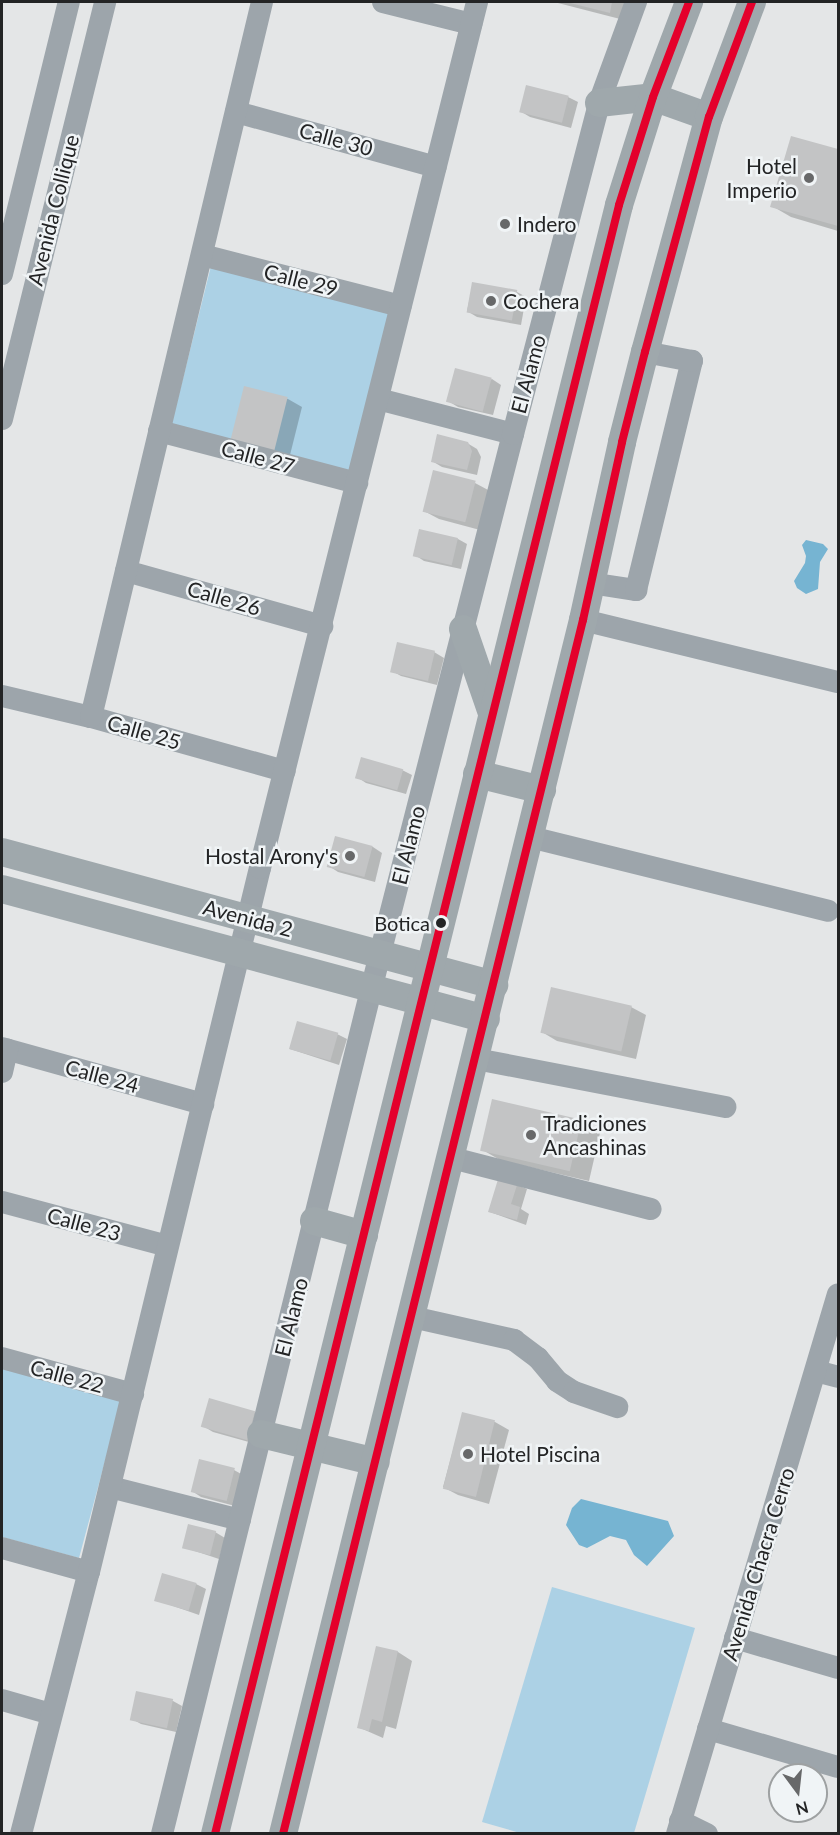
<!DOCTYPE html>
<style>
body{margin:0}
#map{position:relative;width:840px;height:1835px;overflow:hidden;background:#e4e6e7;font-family:Lato,sans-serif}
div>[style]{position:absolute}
.green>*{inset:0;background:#acd1e5;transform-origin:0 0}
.water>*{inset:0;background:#76b4d2}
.shadow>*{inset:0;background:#0003}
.building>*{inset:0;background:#c3c4c5;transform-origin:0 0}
.minor>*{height:22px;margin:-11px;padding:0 11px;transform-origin:11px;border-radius:11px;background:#9da5ab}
.major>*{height:28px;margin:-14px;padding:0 14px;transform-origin:14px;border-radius:14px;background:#9fa8ac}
.bus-1>*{height:8px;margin:-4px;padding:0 4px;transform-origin:4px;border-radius:4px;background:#e4002b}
.dots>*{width:16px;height:16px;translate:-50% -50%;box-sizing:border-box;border:3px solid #f0f4f6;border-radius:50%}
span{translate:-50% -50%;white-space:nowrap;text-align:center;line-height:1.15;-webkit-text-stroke:5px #f0f4f6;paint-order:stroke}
.bus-label{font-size:20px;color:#232425}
.right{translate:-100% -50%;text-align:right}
.street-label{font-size:21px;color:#232425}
.poi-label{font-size:21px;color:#232425}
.left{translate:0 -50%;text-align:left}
.frame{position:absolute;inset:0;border:3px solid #232425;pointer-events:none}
.north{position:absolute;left:768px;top:1763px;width:60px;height:60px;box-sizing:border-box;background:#f0f4f6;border:2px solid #9ea1a2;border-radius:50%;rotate:165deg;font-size:16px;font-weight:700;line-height:24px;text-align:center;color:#232425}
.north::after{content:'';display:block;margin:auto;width:21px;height:27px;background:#676869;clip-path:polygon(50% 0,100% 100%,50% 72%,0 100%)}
</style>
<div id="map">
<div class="green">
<div style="left:211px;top:266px;width:184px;height:165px;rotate:14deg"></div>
<div style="clip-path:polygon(2px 1367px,122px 1398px,79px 1558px,2px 1537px)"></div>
<div style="clip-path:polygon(552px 1587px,695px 1628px,634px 1833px,520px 1833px,482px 1822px)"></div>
</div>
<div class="water">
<div style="clip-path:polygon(806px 540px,823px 544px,828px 549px,820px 562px,818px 589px,806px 594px,797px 588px,794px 581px,805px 563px,806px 556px,802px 545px)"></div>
<div style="clip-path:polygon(581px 1499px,668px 1521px,674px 1536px,647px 1566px,634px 1555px,626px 1540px,610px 1536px,587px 1548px,579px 1545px,566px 1525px,572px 1508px)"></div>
</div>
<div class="shadow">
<div style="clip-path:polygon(554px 2px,629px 2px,624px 20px)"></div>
<div style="clip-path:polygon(568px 97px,578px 102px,571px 128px,530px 117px,520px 111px)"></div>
<div style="clip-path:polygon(792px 138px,838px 151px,838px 231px,791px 217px,772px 206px)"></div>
<div style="clip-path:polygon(473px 283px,517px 292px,526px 297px,521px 325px,477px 317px,467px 311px)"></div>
<div style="clip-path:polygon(492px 379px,501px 385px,493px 415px,458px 407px,448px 401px)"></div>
<div style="clip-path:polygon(245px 387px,288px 399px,302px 407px,289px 459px,247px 448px)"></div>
<div style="clip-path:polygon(467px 443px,477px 449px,481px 457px,477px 475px,442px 467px,432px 461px)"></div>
<div style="clip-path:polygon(475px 483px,490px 491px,480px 530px,439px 519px,424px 511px)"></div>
<div style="clip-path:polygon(458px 539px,467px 544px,461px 569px,424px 561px,415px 555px)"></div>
<div style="clip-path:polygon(434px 652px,444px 658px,437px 685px,401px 676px,392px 671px)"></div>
<div style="clip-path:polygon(402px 770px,412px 775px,406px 794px,366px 783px,357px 777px)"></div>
<div style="clip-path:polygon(336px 837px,373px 847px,382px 853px,375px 882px,338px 872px,329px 866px)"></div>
<div style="clip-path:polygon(631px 1007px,646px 1015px,636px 1059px,557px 1041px,542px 1032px)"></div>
<div style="clip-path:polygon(337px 1034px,347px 1039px,339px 1065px,290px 1049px)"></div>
<div style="clip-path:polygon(581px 1122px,600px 1133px,589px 1181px,500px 1160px,481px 1149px)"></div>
<div style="clip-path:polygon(500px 1178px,527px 1189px,521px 1209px,529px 1214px,526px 1225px,490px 1212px)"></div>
<div style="clip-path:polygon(254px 1412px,264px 1418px,256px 1444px,213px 1432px,203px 1426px)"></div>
<div style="clip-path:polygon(463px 1413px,495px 1422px,509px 1430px,489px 1504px,458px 1495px,443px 1487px)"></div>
<div style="clip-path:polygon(234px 1470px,243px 1475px,235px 1506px,201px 1497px,192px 1491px)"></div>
<div style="clip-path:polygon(215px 1532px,225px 1538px,219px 1559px,183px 1547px)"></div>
<div style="clip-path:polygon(196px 1584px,206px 1589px,199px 1615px,156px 1600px)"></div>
<div style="clip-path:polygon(377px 1648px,398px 1652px,412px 1661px,396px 1729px,386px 1726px,383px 1738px,358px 1727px)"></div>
<div style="clip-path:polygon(137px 1693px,173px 1701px,182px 1706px,176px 1732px,141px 1724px,132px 1719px)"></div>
</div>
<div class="building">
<div style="clip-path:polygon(566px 2px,612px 2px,610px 13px)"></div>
<div style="left:526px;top:85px;width:44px;height:28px;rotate:14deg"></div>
<div style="clip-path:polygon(791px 136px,838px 149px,838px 226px,770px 207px)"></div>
<div style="left:472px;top:282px;width:46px;height:31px;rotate:10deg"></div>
<div style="left:455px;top:368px;width:38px;height:35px;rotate:15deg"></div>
<div style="left:244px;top:386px;width:45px;height:57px;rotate:14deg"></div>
<div style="clip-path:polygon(437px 434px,468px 442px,472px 451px,467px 470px,431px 462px)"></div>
<div style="left:433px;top:470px;width:44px;height:43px;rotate:14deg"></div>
<div style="left:419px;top:529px;width:40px;height:28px;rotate:13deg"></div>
<div style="left:397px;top:642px;width:39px;height:31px;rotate:13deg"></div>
<div style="left:361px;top:757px;width:44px;height:22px;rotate:16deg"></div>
<div style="left:335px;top:836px;width:39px;height:32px;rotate:15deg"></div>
<div style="left:551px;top:987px;width:83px;height:47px;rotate:13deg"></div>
<div style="left:297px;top:1021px;width:43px;height:29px;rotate:16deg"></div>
<div style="left:492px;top:1099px;width:92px;height:53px;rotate:13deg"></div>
<div style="clip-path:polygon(499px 1176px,518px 1182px,511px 1204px,520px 1207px,517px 1220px,488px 1212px)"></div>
<div style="left:209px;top:1398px;width:48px;height:30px;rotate:16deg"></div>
<div style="left:462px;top:1412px;width:34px;height:79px;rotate:14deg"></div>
<div style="left:199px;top:1459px;width:37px;height:34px;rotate:14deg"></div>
<div style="left:188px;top:1524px;width:29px;height:25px;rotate:14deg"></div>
<div style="left:162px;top:1573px;width:36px;height:29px;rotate:16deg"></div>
<div style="clip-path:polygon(376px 1646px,398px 1651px,382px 1722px,372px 1719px,369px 1731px,357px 1728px)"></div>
<div style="left:136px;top:1691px;width:38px;height:30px;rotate:12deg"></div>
</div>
<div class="minor">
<div style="left:383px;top:2px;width:91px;rotate:14deg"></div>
<div style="left:236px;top:112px;width:207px;rotate:15.4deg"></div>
<div style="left:202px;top:255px;width:205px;rotate:14.4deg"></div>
<div style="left:2px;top:274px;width:280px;rotate:-76.2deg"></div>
<div style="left:378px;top:399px;width:139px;rotate:14.5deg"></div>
<div style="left:2px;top:419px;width:430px;rotate:-76.1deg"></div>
<div style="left:159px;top:431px;width:205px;rotate:14.7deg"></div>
<div style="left:126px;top:571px;width:204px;rotate:15.7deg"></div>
<div style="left:590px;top:583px;width:47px;rotate:8.7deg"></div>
<div style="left:636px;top:590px;width:236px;rotate:-76.3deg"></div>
<div style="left:692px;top:361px;width:48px;rotate:-169.2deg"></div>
<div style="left:583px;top:620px;width:262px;rotate:13.7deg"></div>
<div style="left:2px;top:696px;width:91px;rotate:13.3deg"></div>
<div style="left:91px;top:717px;width:201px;rotate:15.6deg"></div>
<div style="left:91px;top:717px;width:735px;rotate:-76.55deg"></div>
<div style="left:530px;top:837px;width:307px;rotate:13.9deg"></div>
<div style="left:2px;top:1048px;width:209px;rotate:15.6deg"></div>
<div style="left:476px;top:1059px;width:254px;rotate:10.9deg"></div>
<div style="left:2px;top:1072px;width:23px;rotate:-77deg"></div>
<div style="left:452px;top:1158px;width:205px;rotate:14.4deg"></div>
<div style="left:2px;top:1202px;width:171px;rotate:14.9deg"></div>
<div style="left:412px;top:1317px;width:105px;rotate:12.7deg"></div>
<div style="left:514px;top:1340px;width:30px;rotate:37deg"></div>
<div style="left:538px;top:1358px;width:30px;rotate:50deg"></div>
<div style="left:557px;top:1381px;width:20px;rotate:33deg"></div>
<div style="left:574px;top:1392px;width:46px;rotate:19.2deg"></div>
<div style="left:2px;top:1358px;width:136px;rotate:15.4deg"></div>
<div style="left:816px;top:1371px;width:23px;rotate:15deg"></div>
<div style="left:110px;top:1487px;width:134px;rotate:14.2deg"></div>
<div style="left:2px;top:1548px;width:90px;rotate:15.4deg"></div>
<div style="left:735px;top:1638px;width:107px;rotate:16.2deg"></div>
<div style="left:2px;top:1700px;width:51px;rotate:15.9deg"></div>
<div style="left:708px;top:1729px;width:135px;rotate:16.3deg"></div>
<div style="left:680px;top:1821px;width:30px;rotate:26deg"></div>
<div style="left:21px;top:1834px;width:271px;rotate:-75.5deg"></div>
<div style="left:89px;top:1572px;width:724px;rotate:-76.35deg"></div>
<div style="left:260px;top:868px;width:893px;rotate:-75.93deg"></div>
<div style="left:162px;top:1834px;width:907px;rotate:-76.09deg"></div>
<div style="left:380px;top:954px;width:537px;rotate:-75.65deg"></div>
<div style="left:513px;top:434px;width:342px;rotate:-75.4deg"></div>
<div style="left:599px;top:103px;width:108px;rotate:-69.9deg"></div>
<div style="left:677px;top:1834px;width:563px;rotate:-73.4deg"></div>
</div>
<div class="major">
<div style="left:599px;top:103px;width:54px;rotate:-6.3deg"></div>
<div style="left:653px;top:97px;width:59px;rotate:19.7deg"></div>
<div style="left:463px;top:629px;width:89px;rotate:71deg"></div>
<div style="left:477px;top:774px;width:67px;rotate:13.8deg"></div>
<div style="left:2px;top:852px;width:510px;rotate:15.13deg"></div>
<div style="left:2px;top:889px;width:501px;rotate:15.03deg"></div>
<div style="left:314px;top:1221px;width:52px;rotate:15.6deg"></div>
<div style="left:261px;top:1434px;width:118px;rotate:13.7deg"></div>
<div style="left:215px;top:1834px;width:1678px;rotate:-76.07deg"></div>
<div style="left:619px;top:205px;width:113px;rotate:-72.5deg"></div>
<div style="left:653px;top:97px;width:102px;rotate:-69.2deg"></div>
<div style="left:283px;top:1834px;width:1251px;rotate:-76.12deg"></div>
<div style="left:583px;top:620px;width:182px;rotate:-77.6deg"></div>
<div style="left:622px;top:442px;width:93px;rotate:-75.7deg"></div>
<div style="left:645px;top:352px;width:244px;rotate:-74.8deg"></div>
<div style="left:709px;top:117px;width:123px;rotate:-69.5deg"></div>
</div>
<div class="bus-1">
<div style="left:215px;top:1834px;width:1678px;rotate:-76.07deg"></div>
<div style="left:619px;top:205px;width:113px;rotate:-72.5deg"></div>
<div style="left:653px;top:97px;width:102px;rotate:-69.2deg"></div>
<div style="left:283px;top:1834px;width:1251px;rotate:-76.12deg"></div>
<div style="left:583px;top:620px;width:182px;rotate:-77.6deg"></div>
<div style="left:622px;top:442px;width:93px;rotate:-75.7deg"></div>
<div style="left:645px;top:352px;width:244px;rotate:-74.8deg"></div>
<div style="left:709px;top:117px;width:123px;rotate:-69.5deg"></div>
</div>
<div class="dots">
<div style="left:809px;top:178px;background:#676869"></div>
<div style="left:505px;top:224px;background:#676869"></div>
<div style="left:491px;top:301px;background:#676869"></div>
<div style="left:350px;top:856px;background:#676869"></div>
<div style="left:441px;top:923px;background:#232425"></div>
<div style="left:531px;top:1135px;background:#676869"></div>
<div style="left:468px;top:1454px;background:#676869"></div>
</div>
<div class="bus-label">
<span class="right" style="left:430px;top:923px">Botica</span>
</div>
<div class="street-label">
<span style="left:336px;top:139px;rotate:15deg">Calle 30</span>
<span style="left:53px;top:210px;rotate:-76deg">Avenida Collique</span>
<span style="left:301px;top:280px;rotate:14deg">Calle 29</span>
<span style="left:528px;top:374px;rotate:-75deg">El Alamo</span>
<span style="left:258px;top:457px;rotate:15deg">Calle 27</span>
<span style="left:224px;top:598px;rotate:16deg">Calle 26</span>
<span style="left:144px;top:732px;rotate:16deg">Calle 25</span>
<span style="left:408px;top:845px;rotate:-76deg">El Alamo</span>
<span style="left:248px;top:918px;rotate:15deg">Avenida 2</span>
<span style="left:102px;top:1076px;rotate:15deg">Calle 24</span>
<span style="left:84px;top:1224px;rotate:15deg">Calle 23</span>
<span style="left:291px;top:1317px;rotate:-76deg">El Alamo</span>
<span style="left:67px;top:1376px;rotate:15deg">Calle 22</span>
<span style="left:758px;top:1564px;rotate:-73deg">Avenida Chacra Cerro</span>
</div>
<div class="poi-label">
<span class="right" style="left:797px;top:178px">Hotel<br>Imperio</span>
<span class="left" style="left:517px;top:224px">Indero</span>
<span class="left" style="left:503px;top:301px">Cochera</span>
<span class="right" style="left:338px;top:856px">Hostal Arony's</span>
<span class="left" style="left:543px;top:1135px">Tradiciones<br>Ancashinas</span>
<span class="left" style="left:480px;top:1454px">Hotel Piscina</span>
</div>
<div class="frame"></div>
<div class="north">N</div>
</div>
